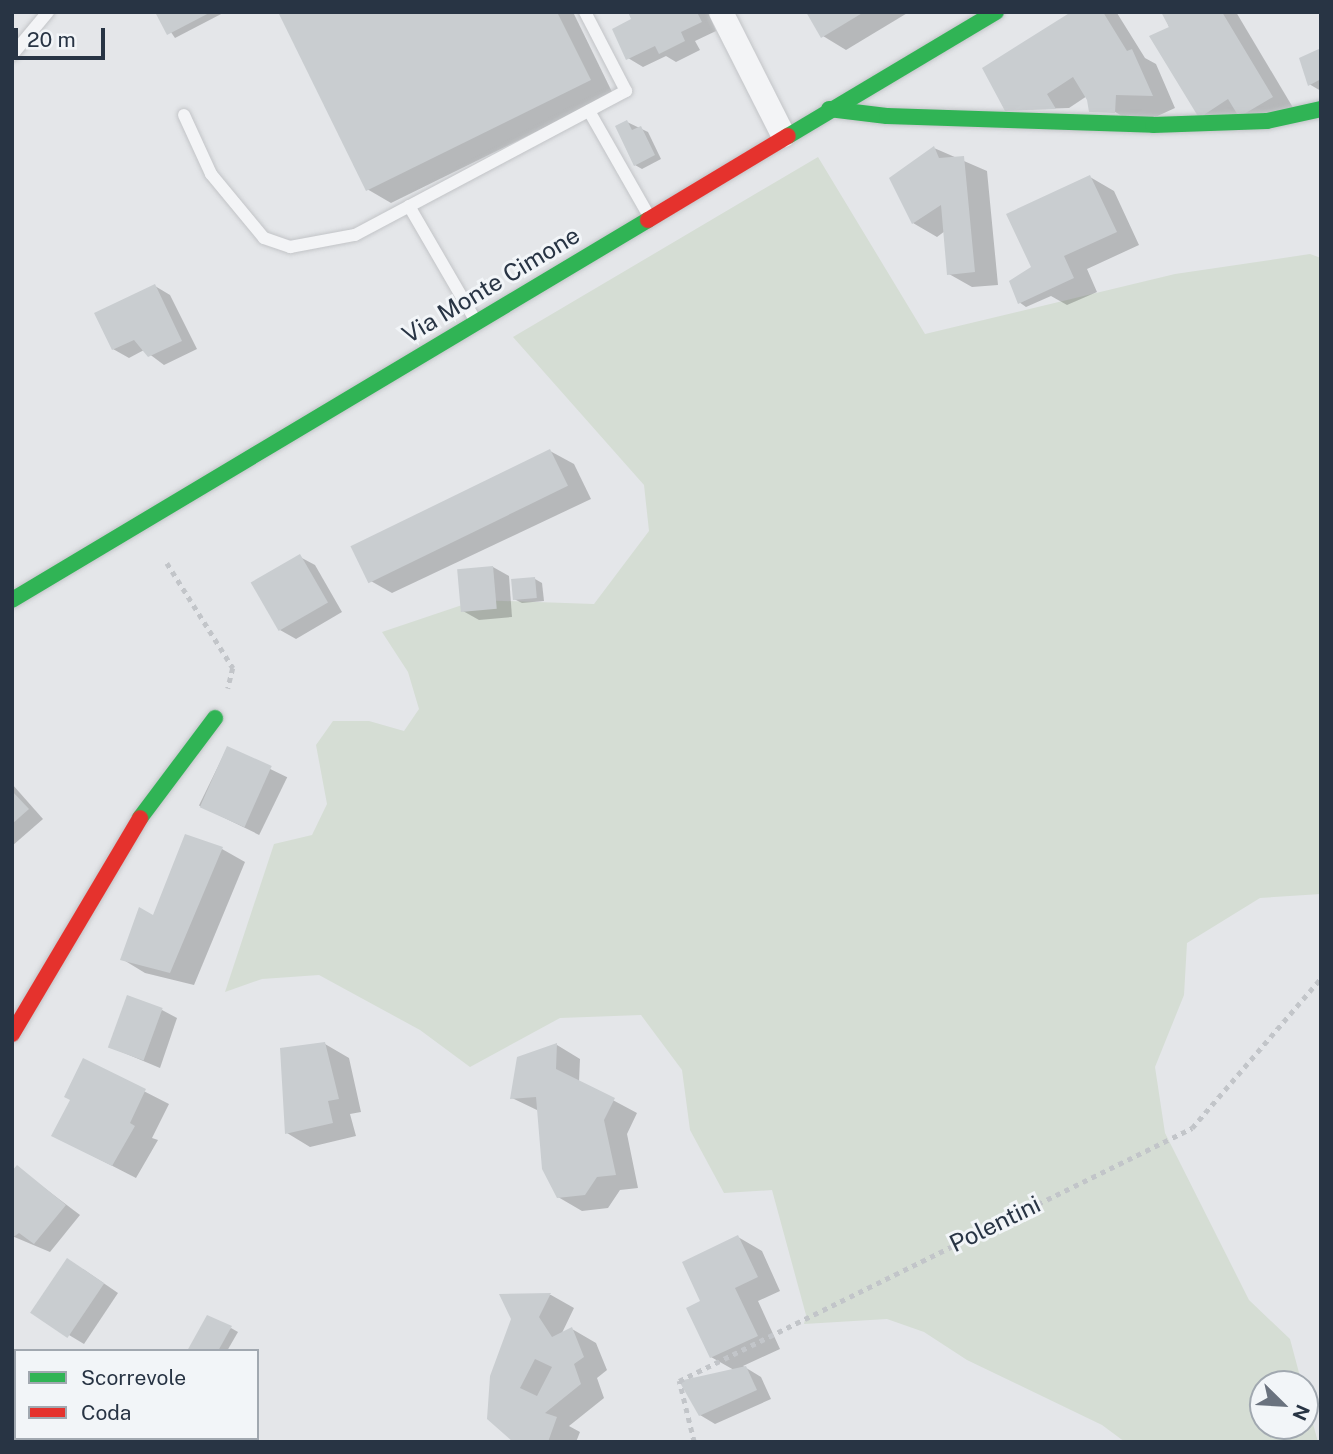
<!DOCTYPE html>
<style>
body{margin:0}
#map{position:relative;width:1333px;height:1454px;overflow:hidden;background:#e4e6e9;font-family:"Public Sans",sans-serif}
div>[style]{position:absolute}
.green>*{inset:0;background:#d5ddd4}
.shadow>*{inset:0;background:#0003;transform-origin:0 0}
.building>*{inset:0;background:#c9cdd0;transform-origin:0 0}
.path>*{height:4.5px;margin-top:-2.25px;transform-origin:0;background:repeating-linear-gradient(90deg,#c2c5c9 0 5px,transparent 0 10px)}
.roads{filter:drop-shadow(0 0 2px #c2c4c7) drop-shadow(0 0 2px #c2c4c7)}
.lane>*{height:12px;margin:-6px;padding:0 6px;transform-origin:6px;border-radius:6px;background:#f3f4f6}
.street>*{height:24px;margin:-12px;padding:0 12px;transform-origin:12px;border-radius:12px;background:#f3f4f6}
.fast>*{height:16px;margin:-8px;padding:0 8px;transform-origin:8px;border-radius:8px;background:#30b455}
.jam>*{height:16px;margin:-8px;padding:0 8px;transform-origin:8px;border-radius:8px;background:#e5322d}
span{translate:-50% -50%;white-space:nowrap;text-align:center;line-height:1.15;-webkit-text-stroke:6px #f2f5f8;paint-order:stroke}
.street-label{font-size:24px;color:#283444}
.frame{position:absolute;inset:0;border:14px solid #283444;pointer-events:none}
.legend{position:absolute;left:14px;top:1349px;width:245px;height:91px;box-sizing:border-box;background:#f2f5f8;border:2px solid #a1a8b0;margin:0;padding:9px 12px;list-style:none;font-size:21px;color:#283444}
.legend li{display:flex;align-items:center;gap:14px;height:35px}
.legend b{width:35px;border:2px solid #a1a8b0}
.north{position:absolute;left:1249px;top:1370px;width:70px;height:70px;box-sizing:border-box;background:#f2f5f8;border:2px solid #a1a8b0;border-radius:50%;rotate:114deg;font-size:19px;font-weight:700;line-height:28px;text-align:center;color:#283444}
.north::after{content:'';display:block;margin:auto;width:24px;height:32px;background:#6a727e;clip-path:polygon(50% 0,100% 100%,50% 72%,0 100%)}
.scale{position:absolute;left:14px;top:28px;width:91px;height:32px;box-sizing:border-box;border:4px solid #283444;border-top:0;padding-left:9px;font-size:21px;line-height:24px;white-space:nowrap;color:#283444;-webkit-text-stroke:5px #f2f5f8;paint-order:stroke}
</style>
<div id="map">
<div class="green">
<div style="clip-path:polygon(818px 157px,925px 334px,1175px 274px,1310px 254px,1321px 258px,1321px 894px,1260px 898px,1187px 943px,1184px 995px,1155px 1067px,1165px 1133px,1249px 1300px,1290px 1339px,1302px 1384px,1263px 1384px,1263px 1426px,1305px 1426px,1305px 1395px,1318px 1442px,1125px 1442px,1102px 1425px,967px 1360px,924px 1332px,887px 1319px,804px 1324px,806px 1315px,772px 1190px,724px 1193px,690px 1130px,682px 1070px,641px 1015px,560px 1018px,470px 1067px,420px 1030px,319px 975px,262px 979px,225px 992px,274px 844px,312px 835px,327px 804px,316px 745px,333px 721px,369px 721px,404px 731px,419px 709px,408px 672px,382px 632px,477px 600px,594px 604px,649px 531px,644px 485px,513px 337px)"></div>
</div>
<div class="shadow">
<div style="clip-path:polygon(157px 12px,225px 12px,175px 38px)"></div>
<div style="clip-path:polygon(280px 12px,573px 12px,613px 94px,391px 203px,367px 189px)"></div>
<div style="clip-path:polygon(630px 12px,708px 12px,716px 31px,695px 41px,700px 50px,676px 62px,666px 56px,643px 67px,628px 58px,635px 20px)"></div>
<div style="clip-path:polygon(808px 12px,909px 12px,846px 50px,823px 36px)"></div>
<div style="clip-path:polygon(1074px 12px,1117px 13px,1145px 58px,1156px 64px,1175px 108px,1138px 125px,1087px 96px,1069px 108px,1006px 110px)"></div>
<div style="clip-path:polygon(1163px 12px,1236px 12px,1295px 111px,1207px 121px)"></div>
<div style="clip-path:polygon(1321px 50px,1321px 91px,1309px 84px)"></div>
<div style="clip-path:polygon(627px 122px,648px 132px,661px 159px,642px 169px,635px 165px)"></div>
<div style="clip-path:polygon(934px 148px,987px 171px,998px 285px,972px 287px,949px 274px,945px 231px,937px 237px,913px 223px,891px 178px)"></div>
<div style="clip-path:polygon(1090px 177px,1114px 191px,1139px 245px,1087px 269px,1097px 292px,1067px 305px,1051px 296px,1026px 307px,1019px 302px)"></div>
<div style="clip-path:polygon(155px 286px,170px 295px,197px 349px,164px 365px,144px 350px,129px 358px,113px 349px)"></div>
<div style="clip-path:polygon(550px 451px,574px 464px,591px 499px,392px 593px,369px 580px)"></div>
<div style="clip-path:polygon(300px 557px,315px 565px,342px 612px,296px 639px,280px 630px)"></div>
<div style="clip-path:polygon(493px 567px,509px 576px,512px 617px,479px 620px,463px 611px)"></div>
<div style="clip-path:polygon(535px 579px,542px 583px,544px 601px,522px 603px,514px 599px)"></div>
<div style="left:227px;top:748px;width:67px;height:64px;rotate:26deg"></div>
<div style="clip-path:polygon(12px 784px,43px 819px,12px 846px)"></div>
<div style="clip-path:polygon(222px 849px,245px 862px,194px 985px,145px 973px,122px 959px,154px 918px)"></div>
<div style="clip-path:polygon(162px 1010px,177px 1018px,160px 1068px,110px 1047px)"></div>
<div style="clip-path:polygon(325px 1044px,349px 1058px,361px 1112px,350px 1114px,356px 1136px,310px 1147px,287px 1133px)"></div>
<div style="clip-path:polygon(557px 1045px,580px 1059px,579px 1082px,637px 1113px,627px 1134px,638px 1188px,620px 1190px,608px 1208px,582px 1211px,558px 1197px,539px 1111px,512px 1098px,519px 1058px)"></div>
<div style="clip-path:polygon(83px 1060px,169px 1104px,152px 1138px,158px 1140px,136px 1178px,54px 1136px,71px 1101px)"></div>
<div style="clip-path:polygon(18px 1168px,80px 1215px,50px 1252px,12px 1236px)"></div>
<div style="clip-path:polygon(738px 1237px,762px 1251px,780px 1291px,758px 1301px,780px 1349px,743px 1366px,761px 1377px,771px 1399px,715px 1424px,700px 1415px,734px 1370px,711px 1357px,702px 1302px)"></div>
<div style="clip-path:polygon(83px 1269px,118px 1293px,84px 1344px,69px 1335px)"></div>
<div style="clip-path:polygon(502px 1295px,551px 1295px,574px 1308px,561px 1335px,572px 1329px,596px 1343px,607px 1370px,597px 1378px,604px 1398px,569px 1426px,580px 1432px,576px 1442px,515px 1442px,513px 1319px)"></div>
<div style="clip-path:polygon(231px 1328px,238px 1332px,227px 1351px,189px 1351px)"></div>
<div style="clip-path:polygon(143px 1438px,200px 1438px,199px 1442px)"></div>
</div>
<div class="building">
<div style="clip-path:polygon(155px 12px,211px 12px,167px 35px)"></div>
<div style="clip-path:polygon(278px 12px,557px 12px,591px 80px,366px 191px)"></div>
<div style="clip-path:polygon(628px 12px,697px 12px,702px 22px,681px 32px,685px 41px,659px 54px,655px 46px,626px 60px,612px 29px,631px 19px)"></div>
<div style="clip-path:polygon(806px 12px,864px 12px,821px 38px)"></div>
<div style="clip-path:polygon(1071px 12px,1103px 12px,1127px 51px,1132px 49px,1153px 96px,1116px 95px,1115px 113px,1089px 112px,1087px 100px,1073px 77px,1047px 94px,1056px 109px,1005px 111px,982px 68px)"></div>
<div style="clip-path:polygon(1161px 12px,1222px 12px,1273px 97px,1239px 117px,1228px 99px,1199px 118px,1149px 36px,1169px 27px)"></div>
<div style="clip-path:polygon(1321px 48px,1321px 79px,1308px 86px,1299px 58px)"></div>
<div style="clip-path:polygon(627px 120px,632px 130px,641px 126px,655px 155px,634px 166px,615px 126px)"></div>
<div style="clip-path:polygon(934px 146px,939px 158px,964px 156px,975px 272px,947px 275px,941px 205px,912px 224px,889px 178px)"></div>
<div style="clip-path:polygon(1090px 175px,1117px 232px,1064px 256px,1074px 278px,1018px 304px,1009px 281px,1031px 267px,1006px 214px)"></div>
<div style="clip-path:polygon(155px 284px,182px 341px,148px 357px,134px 340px,112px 350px,94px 313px)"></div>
<div style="left:550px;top:449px;width:41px;height:222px;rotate:64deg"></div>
<div style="left:300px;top:554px;width:56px;height:57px;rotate:60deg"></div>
<div style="left:493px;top:566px;width:43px;height:36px;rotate:85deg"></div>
<div style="left:535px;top:577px;width:21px;height:24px;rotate:85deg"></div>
<div style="left:227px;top:746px;width:49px;height:67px;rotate:24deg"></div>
<div style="clip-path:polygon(12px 791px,29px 809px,12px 824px)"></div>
<div style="clip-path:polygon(185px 834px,223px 847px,170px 973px,120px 960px,139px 907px,153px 915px)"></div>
<div style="left:127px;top:995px;width:38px;height:56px;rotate:20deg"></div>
<div style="clip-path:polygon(325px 1042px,339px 1099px,328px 1101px,333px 1123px,285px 1134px,280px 1048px)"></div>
<div style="clip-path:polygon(557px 1043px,556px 1069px,615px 1098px,604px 1120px,616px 1175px,597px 1177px,585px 1195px,557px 1198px,542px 1169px,536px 1097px,510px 1099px,517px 1057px)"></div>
<div style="clip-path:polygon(83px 1058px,146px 1089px,130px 1123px,135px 1126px,112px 1166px,51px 1136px,70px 1100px,64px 1097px)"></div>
<div style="clip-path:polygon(17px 1165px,66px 1205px,34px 1244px,19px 1233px,12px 1238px,12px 1171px)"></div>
<div style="clip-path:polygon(738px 1235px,758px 1277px,735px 1288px,758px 1336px,710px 1358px,686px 1308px,700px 1301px,682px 1262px)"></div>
<div style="left:67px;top:1258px;width:45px;height:66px;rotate:34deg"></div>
<div style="clip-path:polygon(evenodd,551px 1293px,539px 1317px,552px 1337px,572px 1327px,584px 1357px,574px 1364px,581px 1384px,545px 1413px,557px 1417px,548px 1442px,513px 1442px,487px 1419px,490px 1376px,511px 1319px,499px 1294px,551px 1293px,535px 1359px,552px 1367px,537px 1396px,520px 1388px,535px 1359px)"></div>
<div style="clip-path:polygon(207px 1315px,232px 1326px,218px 1351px,187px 1351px)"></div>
<div style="clip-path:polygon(746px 1366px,757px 1390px,699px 1416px,679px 1381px)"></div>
<div style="clip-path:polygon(141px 1438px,170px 1438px,168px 1442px)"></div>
</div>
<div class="path">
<div style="left:167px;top:563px;width:124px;rotate:57.8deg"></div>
<div style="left:233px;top:668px;width:21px;rotate:104deg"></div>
<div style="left:694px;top:1442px;width:63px;rotate:-103.8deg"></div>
<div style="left:679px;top:1381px;width:572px;rotate:-26.25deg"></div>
<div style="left:1192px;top:1128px;width:198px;rotate:-49.3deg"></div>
</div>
<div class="roads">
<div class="lane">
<div style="left:12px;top:55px;width:56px;rotate:-50.1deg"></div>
<div style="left:589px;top:111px;width:121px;rotate:60.3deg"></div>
<div style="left:184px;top:115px;width:65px;rotate:65.4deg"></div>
<div style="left:211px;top:174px;width:83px;rotate:50.4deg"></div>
<div style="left:264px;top:238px;width:28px;rotate:19deg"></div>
<div style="left:290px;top:247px;width:66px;rotate:-10.5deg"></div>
<div style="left:355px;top:235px;width:307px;rotate:-28deg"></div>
<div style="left:626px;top:91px;width:89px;rotate:-117.4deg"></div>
<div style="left:409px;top:206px;width:129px;rotate:59.9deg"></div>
</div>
<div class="street">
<div style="left:721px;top:12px;width:138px;rotate:63.2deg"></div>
</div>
<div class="fast">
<div style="left:829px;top:109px;width:58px;rotate:6.9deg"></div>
<div style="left:887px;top:116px;width:266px;rotate:1.9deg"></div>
<div style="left:1153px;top:125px;width:114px;rotate:-2deg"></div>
<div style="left:1267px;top:121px;width:55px;rotate:-12.5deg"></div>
<div style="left:788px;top:136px;width:242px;rotate:-30.8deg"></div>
<div style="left:12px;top:600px;width:741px;rotate:-30.86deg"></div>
<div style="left:140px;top:818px;width:125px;rotate:-53.1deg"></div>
</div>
<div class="jam">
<div style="left:648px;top:220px;width:163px;rotate:-31deg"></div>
<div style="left:12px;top:1034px;width:251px;rotate:-59.3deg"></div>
</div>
</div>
<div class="street-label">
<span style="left:491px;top:285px;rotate:-31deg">Via Monte Cimone</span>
<span style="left:995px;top:1224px;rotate:-26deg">Polentini</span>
</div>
<div class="frame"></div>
<ul class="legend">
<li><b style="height:9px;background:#30b455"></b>Scorrevole</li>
<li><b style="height:9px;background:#e5322d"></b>Coda</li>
</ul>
<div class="north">N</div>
<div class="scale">20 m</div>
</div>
